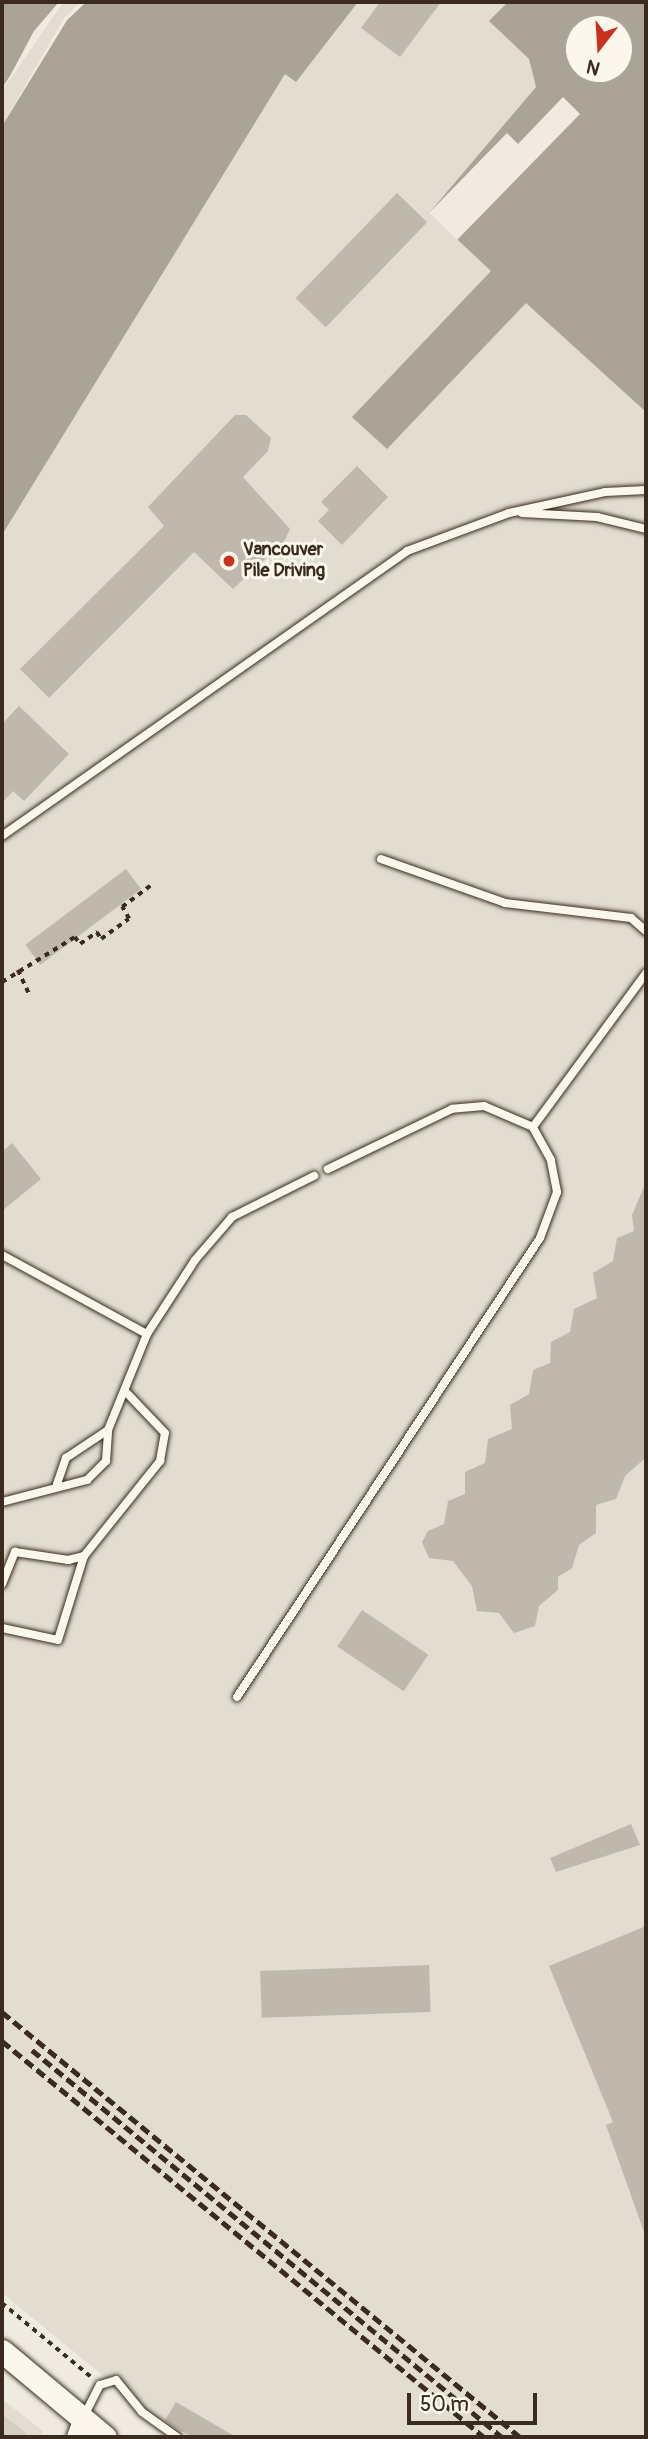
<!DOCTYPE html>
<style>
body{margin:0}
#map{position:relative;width:648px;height:2439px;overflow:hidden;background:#f0ebe0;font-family:Pangolin,sans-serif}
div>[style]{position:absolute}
.built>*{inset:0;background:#e2dcd1}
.green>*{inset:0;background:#d5cec3}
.water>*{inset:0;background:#aca397}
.pier>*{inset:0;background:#f0ebe0}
.building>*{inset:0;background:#c0b8ad;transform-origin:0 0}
.path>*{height:3.5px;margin-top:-1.75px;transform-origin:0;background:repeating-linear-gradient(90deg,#3b2a1e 0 5px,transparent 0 10px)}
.roads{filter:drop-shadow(0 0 2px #3b2a1e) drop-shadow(0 0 2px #3b2a1e)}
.service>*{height:8px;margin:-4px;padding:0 4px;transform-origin:4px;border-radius:4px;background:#fbf7ec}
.minor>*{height:16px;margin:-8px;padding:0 8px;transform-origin:8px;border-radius:8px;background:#fbf7ec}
.secondary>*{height:23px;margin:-11.5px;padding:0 11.5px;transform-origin:11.5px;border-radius:11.5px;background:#fbf7ec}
.rail>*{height:5px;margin-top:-2.5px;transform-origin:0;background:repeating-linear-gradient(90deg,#3b2a1e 0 10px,transparent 0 15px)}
.dots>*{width:19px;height:19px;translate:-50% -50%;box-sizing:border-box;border:4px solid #fbf7ec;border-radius:50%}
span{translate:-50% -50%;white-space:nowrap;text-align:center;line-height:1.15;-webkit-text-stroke:6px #fbf7ec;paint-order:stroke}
.poi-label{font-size:18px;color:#3b2a1e;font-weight:700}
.left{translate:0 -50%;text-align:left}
.frame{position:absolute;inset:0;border:4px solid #3b2a1e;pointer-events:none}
.north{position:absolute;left:564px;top:14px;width:70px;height:70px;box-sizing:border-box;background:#fbf7ec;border:2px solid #aea59a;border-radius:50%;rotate:197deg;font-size:19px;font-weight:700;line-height:28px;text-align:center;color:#3b2a1e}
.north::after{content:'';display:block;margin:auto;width:24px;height:32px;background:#c8321e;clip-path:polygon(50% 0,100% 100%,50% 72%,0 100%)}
.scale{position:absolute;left:407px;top:2393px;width:130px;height:32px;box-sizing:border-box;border:4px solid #3b2a1e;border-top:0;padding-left:9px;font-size:21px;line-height:24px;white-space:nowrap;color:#3b2a1e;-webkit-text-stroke:5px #fbf7ec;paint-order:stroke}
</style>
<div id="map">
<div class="built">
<div style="clip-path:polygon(59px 2px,86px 2px,67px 20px,2px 126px,2px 88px)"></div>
<div style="clip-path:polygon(358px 2px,508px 2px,490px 21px,529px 59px,536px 87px,429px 213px,646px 412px,646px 2437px,178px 2437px,2px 2293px,2px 535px,285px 74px,296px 81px)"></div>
<div style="clip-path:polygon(2px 2399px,43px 2431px,41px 2437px,2px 2437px)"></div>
</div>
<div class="green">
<div style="clip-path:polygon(2px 2414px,25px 2432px,28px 2437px,2px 2437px)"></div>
</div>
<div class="water">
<div style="clip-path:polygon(2px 2px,59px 2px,2px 88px)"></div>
<div style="clip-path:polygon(86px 2px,358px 2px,296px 82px,285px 74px,2px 535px,2px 126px,67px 20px)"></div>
<div style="clip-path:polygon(evenodd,508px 2px,646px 2px,646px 412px,526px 303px,387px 449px,352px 417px,491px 271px,429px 213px,536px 87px,529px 59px,489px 21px,508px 2px,578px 28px,620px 28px,620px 70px,578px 70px,578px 28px)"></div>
</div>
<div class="pier">
<div style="clip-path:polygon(59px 2px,62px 4px,2px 91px,34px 31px)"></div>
<div style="clip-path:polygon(81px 2px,86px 2px,67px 20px,2px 126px,64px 18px)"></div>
<div style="clip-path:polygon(563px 97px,580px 114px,457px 240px,429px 213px,507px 133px,518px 144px)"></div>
</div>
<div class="building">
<div style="clip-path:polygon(380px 2px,441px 2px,400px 57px,361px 28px)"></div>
<div style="left:397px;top:193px;width:42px;height:146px;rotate:44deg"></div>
<div style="clip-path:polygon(235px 415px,246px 415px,271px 438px,268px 451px,243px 477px,290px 529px,285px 540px,233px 589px,194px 552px,49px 698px,20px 669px,164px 526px,148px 507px)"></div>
<div style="clip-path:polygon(357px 466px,388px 497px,342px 545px,318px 521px,329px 510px,321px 502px)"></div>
<div style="clip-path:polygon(19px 706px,69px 754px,24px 801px,13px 791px,2px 803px,2px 724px)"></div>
<div style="left:126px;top:869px;width:25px;height:126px;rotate:53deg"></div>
<div style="clip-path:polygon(12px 1143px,41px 1179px,2px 1211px,2px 1152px)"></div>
<div style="clip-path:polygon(646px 1182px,644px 1459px,625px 1476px,616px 1499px,596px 1505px,596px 1533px,579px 1545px,572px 1568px,558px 1577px,558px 1590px,539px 1606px,535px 1626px,514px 1633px,499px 1613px,477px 1611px,472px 1586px,453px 1561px,429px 1558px,422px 1542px,428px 1531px,444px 1524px,448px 1501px,465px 1494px,465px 1472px,485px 1463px,488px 1439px,512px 1429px,510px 1405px,529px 1394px,533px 1370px,550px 1363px,551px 1342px,570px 1332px,574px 1309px,597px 1298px,593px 1273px,613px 1261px,617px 1238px,634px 1231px,632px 1215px)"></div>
<div style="left:362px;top:1610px;width:80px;height:44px;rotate:34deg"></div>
<div style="clip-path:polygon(631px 1824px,640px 1845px,556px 1872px,550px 1858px)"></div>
<div style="clip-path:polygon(646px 1926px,646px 2232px,644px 2232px,606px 2125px,613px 2122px,549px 1966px)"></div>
<div style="left:429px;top:1965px;width:47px;height:169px;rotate:88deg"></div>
<div style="clip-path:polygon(176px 2402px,236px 2437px,192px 2437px,173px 2426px,165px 2420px)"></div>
</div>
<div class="path">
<div style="left:18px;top:970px;width:29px;rotate:65deg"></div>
<div style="left:2px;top:982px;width:86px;rotate:-31.7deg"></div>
<div style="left:75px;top:937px;width:9px;rotate:54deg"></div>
<div style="left:80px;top:944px;width:21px;rotate:-35deg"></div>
<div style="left:97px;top:932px;width:8px;rotate:60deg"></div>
<div style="left:101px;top:939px;width:34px;rotate:-36deg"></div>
<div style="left:129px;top:919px;width:14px;rotate:-120deg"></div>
<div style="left:122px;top:907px;width:38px;rotate:-37deg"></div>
<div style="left:2px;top:2303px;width:116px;rotate:39.7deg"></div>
</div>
<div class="roads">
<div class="service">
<div style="left:522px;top:513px;width:75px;rotate:3.1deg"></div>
<div style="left:597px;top:517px;width:50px;rotate:13.8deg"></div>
<div style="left:2px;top:836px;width:495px;rotate:-35.1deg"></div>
<div style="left:407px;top:551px;width:109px;rotate:-20.4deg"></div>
<div style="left:509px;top:513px;width:98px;rotate:-12.3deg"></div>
<div style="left:605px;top:492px;width:41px;rotate:-2.8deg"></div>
<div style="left:381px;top:859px;width:132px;rotate:19.5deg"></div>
<div style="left:505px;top:903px;width:127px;rotate:6.8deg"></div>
<div style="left:631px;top:918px;width:20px;rotate:41deg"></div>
<div style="left:533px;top:1127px;width:191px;rotate:-53.7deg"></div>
<div style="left:2px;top:1255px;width:165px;rotate:28.6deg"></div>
<div style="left:57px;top:1484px;width:28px;rotate:-71deg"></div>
<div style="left:66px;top:1458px;width:50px;rotate:-33.7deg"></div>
<div style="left:2px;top:1502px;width:88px;rotate:-14.5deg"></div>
<div style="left:87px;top:1480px;width:27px;rotate:-45deg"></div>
<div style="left:106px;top:1461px;width:31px;rotate:-86deg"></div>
<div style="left:108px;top:1430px;width:104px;rotate:-67.9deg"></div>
<div style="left:147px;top:1334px;width:88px;rotate:-57deg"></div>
<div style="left:195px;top:1260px;width:57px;rotate:-49.3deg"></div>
<div style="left:232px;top:1217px;width:92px;rotate:-26.6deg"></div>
<div style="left:2px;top:1584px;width:35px;rotate:-68deg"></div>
<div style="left:15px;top:1552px;width:54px;rotate:8.6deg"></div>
<div style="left:68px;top:1560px;width:16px;rotate:-14deg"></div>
<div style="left:2px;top:1628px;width:57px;rotate:12.1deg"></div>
<div style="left:58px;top:1640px;width:88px;rotate:-72.8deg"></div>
<div style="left:84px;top:1556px;width:122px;rotate:-51.3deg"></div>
<div style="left:160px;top:1461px;width:28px;rotate:-80deg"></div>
<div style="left:165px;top:1433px;width:57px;rotate:-133.6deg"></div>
<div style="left:237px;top:1697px;width:550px;rotate:-56.57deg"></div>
<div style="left:540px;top:1238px;width:49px;rotate:-69.7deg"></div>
<div style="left:557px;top:1192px;width:33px;rotate:-101deg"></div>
<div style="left:551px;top:1160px;width:38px;rotate:-119deg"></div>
<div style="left:533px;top:1127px;width:53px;rotate:-156.8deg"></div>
<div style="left:484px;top:1106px;width:32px;rotate:175deg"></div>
<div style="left:452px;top:1109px;width:138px;rotate:154.2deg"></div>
<div style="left:84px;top:2416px;width:35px;rotate:-63deg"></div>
<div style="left:100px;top:2385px;width:17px;rotate:-17deg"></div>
<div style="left:116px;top:2380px;width:41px;rotate:50.9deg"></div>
<div style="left:142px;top:2412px;width:43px;rotate:35.5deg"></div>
</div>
<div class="minor">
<div style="left:75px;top:2437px;width:20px;rotate:-70deg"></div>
</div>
<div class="secondary">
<div style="left:2px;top:2351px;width:134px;rotate:39.9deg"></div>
</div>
</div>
<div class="rail">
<div style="left:2px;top:2012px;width:670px;rotate:39.37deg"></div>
<div style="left:2px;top:2041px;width:624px;rotate:39.41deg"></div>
<div style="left:32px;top:2050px;width:609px;rotate:39.47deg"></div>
</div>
<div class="dots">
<div style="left:229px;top:561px;background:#c8321e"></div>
</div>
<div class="poi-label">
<span class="left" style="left:243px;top:561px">Vancouver<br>Pile Driving</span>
</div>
<div class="frame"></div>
<div class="north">N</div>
<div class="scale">50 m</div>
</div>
